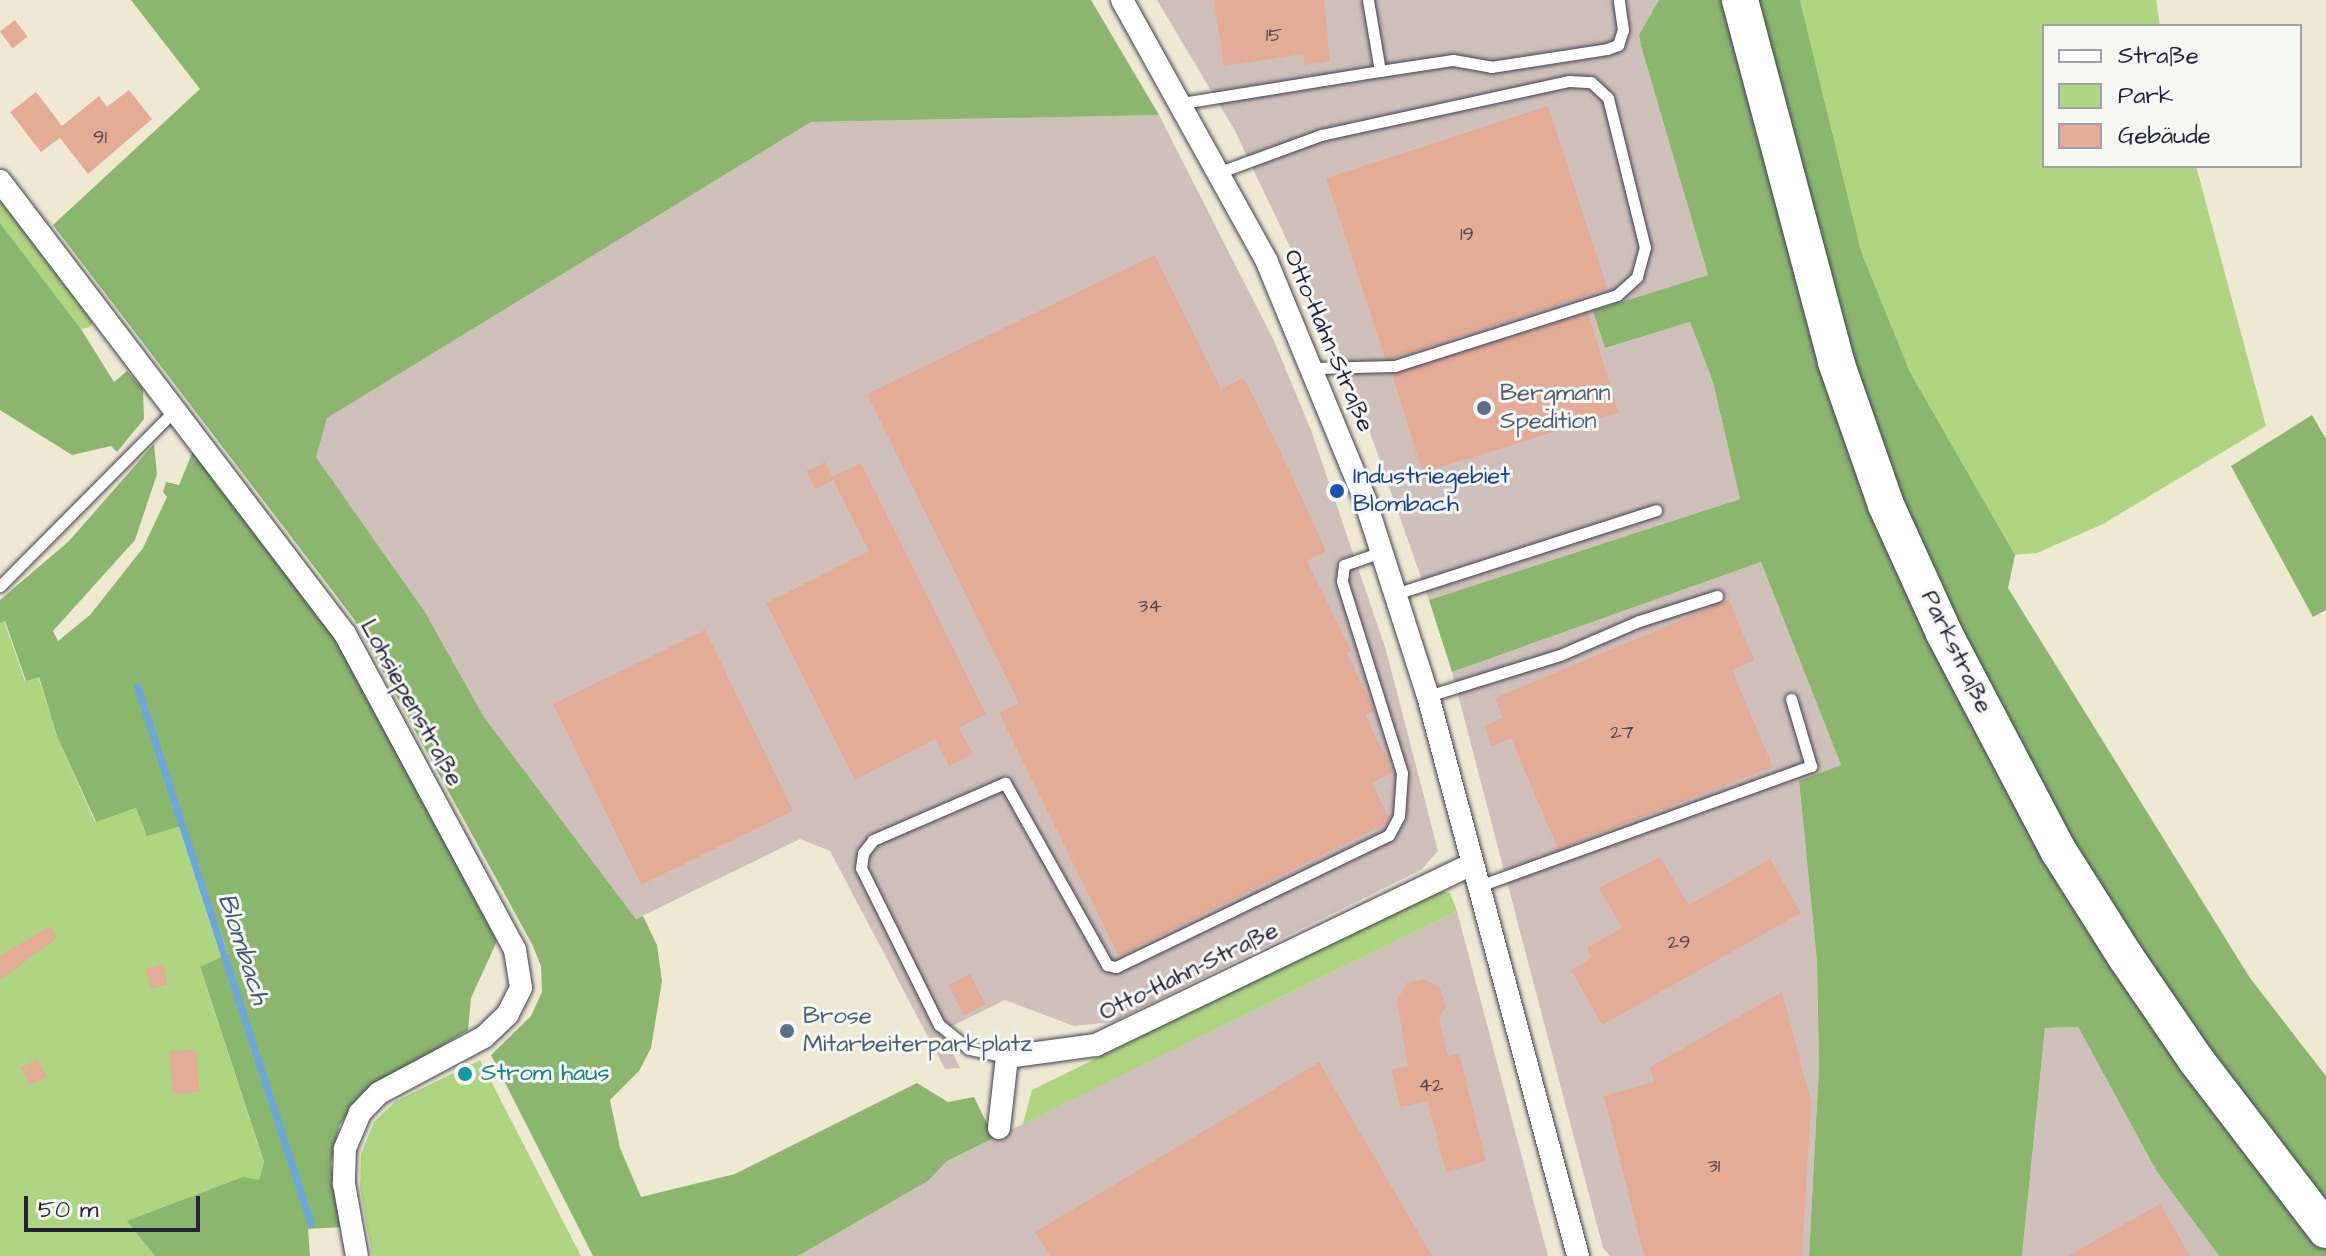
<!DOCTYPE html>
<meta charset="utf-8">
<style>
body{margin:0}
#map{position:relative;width:2326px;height:1256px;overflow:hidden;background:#efe9d4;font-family:"Architects Daughter",sans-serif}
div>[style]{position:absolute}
.industrial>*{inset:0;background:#d0c0bc}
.green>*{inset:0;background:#aed580}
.forest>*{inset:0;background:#8ab66e}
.stream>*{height:7px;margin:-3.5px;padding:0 3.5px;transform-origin:3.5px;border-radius:3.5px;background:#6ca6dc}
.building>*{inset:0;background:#e4ab96;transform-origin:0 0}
.roads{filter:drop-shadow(0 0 2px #414052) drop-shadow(0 0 2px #414052)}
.lane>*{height:11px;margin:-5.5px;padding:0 5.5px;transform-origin:5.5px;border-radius:5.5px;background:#fff}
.street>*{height:22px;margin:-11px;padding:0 11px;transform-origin:11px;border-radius:11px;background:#fff}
.primary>*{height:36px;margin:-18px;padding:0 18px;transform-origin:18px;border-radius:18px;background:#fff}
.dots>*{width:22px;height:22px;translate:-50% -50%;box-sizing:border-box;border:4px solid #f6f6f2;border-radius:50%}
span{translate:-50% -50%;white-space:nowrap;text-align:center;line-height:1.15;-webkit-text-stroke:6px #f6f6f2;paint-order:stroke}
.number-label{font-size:20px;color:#524452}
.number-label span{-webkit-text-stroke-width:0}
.street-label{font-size:24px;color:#22223b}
.service-label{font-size:24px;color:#4e5e75}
.left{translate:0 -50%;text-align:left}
.transit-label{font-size:24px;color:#164399}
.culture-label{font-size:24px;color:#0d838f}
.water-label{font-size:26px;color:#40577b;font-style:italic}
.legend{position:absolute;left:2042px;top:24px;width:260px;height:144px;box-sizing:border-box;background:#f6f6f2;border:2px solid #a1a1a9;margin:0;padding:10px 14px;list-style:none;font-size:24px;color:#22223b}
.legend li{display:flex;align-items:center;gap:16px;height:40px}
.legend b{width:40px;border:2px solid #a1a1a9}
.scale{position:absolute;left:24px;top:1196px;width:176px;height:36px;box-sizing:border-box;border:4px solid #22223b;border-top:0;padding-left:10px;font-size:24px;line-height:28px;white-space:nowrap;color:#22223b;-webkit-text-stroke:6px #f6f6f2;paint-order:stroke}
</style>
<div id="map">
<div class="industrial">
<div style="clip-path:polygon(1157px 0,1659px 0,1660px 6px,1639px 35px,1641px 46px,1708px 275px,1594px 312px,1605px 348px,1690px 322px,1713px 382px,1740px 499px,1429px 600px,1347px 367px,1234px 129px)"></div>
<div style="clip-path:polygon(1159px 115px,1274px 341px,1311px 430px,1386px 650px,1438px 851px,1421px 870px,1113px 1022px,1074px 1026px,1005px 1000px,942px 1031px,960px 1068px,945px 1069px,830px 851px,800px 839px,636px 919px,484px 717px,425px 612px,316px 457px,326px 418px,811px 122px)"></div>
<div style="clip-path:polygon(1761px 562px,1841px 765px,1799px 782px,1817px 962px,1819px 1066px,1809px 1256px,1610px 1256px,1603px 1248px,1452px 672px)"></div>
<div style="clip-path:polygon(1457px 911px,1548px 1256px,798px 1256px,928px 1181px,947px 1161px)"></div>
<div style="clip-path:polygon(2078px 1027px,2157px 1172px,2219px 1256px,2022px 1256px,2045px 1028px)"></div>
</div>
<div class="green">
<div style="clip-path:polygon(1800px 0,2156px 0,2160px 26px,2044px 26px,2044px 166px,2196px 166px,2266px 426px,2103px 524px,2037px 553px,2015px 555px,1910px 372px,1861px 251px)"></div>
<div style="clip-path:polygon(0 198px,93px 322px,90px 327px,81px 329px,0 223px)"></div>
<div style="clip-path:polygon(4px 621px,25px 681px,38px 676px,57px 736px,95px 822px,136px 808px,184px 825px,228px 955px,200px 968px,264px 1163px,259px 1181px,128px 1221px,155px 1256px,0 1256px,0 623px)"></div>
<div style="clip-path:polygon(1436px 891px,1450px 893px,1457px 911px,1023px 1124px,1032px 1090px)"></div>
<div style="clip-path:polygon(480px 1060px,581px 1256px,372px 1256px,360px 1188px,361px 1154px,374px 1122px,396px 1101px)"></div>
</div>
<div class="forest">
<div style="clip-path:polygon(131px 0,1091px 0,1159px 115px,811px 122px,327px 418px,316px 457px,425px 612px,484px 717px,636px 919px,643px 916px,657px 945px,662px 981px,651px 1048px,639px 1071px,610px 1100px,620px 1148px,641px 1197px,735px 1174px,917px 1083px,948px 1102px,974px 1097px,994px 1138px,947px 1161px,928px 1181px,798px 1256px,593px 1256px,491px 1055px,531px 1016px,542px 992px,541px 966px,532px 944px,354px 619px,53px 225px,200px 89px)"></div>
<div style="clip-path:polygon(1659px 0,1800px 0,1861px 251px,1910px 372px,2015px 555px,2008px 588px,2250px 978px,2326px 1076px,2326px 1256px,2219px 1256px,2157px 1172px,2078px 1027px,2045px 1028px,2022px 1256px,1809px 1256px,1819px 1066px,1817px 962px,1799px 781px,1841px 765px,1761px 562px,1452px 672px,1429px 600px,1740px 499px,1713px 382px,1690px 322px,1605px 348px,1593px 311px,1708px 275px,1641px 46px,1639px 35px)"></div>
<div style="clip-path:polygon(0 223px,81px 329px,114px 382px,127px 371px,143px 389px,144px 419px,117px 452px,111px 446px,72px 455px,0 410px)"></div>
<div style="clip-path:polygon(2312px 415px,2326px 439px,2326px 610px,2313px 617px,2231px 466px)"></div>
<div style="clip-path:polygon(154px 444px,157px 474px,135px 540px,53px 631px,58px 641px,90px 615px,143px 548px,167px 497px,163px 492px,166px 482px,179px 485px,193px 451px,342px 647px,497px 941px,471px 998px,468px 1030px,361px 1094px,339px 1126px,331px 1164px,341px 1227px,308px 1229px,310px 1256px,155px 1256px,127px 1221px,243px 1177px,259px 1180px,264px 1162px,200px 967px,228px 954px,184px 825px,147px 836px,136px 808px,96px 822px,57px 736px,39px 677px,26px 681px,5px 621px,0 623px,0 600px,69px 541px)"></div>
</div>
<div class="stream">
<div style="left:137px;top:686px;width:565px;rotate:72.08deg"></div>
</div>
<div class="building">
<div style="clip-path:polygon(1214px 0,1324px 0,1330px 61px,1305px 65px,1303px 54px,1224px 66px)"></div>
<div style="left:15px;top:20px;width:21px;height:19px;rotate:53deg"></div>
<div style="clip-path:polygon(129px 90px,152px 119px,88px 174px,60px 138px,41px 152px,10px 112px,36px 92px,62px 126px,99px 96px,107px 107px)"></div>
<div style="left:1548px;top:106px;width:192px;height:233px;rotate:72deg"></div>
<div style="clip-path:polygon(1155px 255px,1221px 389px,1244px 378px,1283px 457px,1326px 551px,1307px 561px,1351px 650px,1347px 653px,1374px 711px,1365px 715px,1393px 772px,1372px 783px,1389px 818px,1385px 824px,1119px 956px,999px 713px,1019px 703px,867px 394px)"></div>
<div style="left:1588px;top:313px;width:104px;height:205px;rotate:73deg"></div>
<div style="left:825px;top:462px;width:20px;height:21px;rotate:63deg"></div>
<div style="clip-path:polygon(861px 463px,986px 714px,959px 728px,973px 754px,949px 766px,935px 739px,855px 780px,766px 603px,869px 551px,832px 477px)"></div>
<div style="clip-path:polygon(1729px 600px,1754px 660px,1732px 670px,1773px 767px,1558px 849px,1511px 738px,1492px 746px,1484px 726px,1503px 718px,1495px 698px)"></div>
<div style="left:705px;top:630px;width:201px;height:169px;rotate:64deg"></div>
<div style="clip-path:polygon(1660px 857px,1689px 905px,1770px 859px,1801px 913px,1602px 1025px,1571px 970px,1592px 958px,1587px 948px,1622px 928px,1599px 888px)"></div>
<div style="clip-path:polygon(50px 926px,57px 938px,0 980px,0 956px)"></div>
<div style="left:163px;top:964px;width:21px;height:18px;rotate:76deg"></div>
<div style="left:970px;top:974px;width:34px;height:24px;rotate:63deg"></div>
<div style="clip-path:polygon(1424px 979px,1440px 988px,1446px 1007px,1439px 1017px,1448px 1056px,1459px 1054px,1486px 1161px,1446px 1172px,1428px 1101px,1400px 1107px,1391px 1070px,1408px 1066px,1397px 1000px,1407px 983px)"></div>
<div style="clip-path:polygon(1782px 992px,1811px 1102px,1802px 1256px,1644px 1256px,1604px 1096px,1654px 1082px,1650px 1067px)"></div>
<div style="left:196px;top:1049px;width:43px;height:27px;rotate:85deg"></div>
<div style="left:38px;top:1059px;width:20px;height:19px;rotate:63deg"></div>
<div style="clip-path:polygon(1319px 1062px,1432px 1256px,1050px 1256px,1035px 1232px)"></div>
<div style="clip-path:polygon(2160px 1204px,2190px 1256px,2068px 1256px,2112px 1231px)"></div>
</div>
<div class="roads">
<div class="lane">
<div style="left:1380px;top:71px;width:74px;rotate:-8.6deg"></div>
<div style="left:1453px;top:60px;width:39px;rotate:10deg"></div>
<div style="left:1491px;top:67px;width:117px;rotate:-8.8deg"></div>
<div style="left:1607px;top:49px;width:12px;rotate:-20deg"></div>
<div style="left:1618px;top:45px;width:16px;rotate:-72deg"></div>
<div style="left:1623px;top:30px;width:30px;rotate:-98deg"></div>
<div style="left:1182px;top:103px;width:201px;rotate:-9.2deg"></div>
<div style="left:1380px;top:71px;width:72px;rotate:-99.6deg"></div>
<div style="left:1220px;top:172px;width:108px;rotate:-20.1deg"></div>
<div style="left:1321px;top:135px;width:254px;rotate:-12.3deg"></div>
<div style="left:1569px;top:81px;width:22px;rotate:3deg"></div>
<div style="left:1591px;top:82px;width:23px;rotate:43deg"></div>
<div style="left:1608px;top:98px;width:154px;rotate:76.1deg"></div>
<div style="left:1645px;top:247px;width:31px;rotate:105deg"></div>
<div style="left:1637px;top:277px;width:27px;rotate:138deg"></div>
<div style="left:1617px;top:295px;width:234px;rotate:162.3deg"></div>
<div style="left:1394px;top:366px;width:80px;rotate:178.6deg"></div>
<div style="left:0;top:586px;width:248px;rotate:-45.2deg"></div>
<div style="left:1398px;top:593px;width:271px;rotate:-17.8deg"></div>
<div style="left:1428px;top:696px;width:138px;rotate:-17.3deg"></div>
<div style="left:1560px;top:655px;width:86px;rotate:-23.3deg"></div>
<div style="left:1639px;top:621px;width:82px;rotate:-17.8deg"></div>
<div style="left:1479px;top:886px;width:353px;rotate:-19.9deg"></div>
<div style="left:1811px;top:766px;width:70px;rotate:-106.6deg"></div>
<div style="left:1007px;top:1057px;width:39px;rotate:-168deg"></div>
<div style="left:969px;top:1049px;width:38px;rotate:-141deg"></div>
<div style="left:939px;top:1025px;width:175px;rotate:-116.4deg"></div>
<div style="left:861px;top:868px;width:15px;rotate:-82deg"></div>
<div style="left:863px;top:853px;width:16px;rotate:-52deg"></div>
<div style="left:873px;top:840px;width:144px;rotate:-23.4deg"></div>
<div style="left:1005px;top:783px;width:209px;rotate:60.7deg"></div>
<div style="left:1107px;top:965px;width:9px;rotate:13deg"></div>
<div style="left:1116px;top:967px;width:303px;rotate:-25.8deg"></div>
<div style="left:1389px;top:835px;width:21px;rotate:-62deg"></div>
<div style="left:1399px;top:816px;width:43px;rotate:-86deg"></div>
<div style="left:1402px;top:773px;width:201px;rotate:-107.4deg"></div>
<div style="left:1342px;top:581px;width:16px;rotate:-83deg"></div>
<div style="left:1344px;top:565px;width:42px;rotate:-19.3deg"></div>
</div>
<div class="street">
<div style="left:1122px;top:0;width:299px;rotate:61deg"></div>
<div style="left:1267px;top:262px;width:257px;rotate:67.6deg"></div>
<div style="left:1365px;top:500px;width:206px;rotate:72.2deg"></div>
<div style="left:1428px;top:696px;width:580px;rotate:75deg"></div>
<div style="left:0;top:181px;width:569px;rotate:52.71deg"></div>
<div style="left:345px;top:634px;width:359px;rotate:61.7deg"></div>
<div style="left:515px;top:950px;width:38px;rotate:81deg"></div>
<div style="left:521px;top:988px;width:29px;rotate:117deg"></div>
<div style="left:508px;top:1014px;width:33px;rotate:136deg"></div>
<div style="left:484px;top:1037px;width:119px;rotate:151.9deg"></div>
<div style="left:379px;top:1093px;width:28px;rotate:134deg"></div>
<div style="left:360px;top:1113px;width:39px;rotate:113deg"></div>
<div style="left:345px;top:1149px;width:35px;rotate:92deg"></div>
<div style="left:344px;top:1184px;width:73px;rotate:79.8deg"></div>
<div style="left:999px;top:1128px;width:71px;rotate:-83.6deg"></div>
<div style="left:1007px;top:1057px;width:90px;rotate:-7.7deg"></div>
<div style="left:1096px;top:1045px;width:417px;rotate:-25.7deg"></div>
</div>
<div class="primary">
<div style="left:1740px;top:0;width:375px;rotate:75.1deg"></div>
<div style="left:1836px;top:362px;width:151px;rotate:70.7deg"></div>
<div style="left:1886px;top:505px;width:141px;rotate:65.6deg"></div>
<div style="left:1944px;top:633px;width:245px;rotate:62.3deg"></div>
<div style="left:2058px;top:850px;width:125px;rotate:57.7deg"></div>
<div style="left:2125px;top:956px;width:126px;rotate:55.7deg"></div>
<div style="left:2196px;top:1060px;width:214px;rotate:52.6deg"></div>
</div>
</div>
<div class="dots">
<div style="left:1484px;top:408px;background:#5c6f8a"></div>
<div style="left:1337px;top:491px;background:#1a4fb4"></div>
<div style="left:787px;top:1031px;background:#5c6f8a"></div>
<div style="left:465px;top:1074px;background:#0f9aa8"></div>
</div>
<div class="number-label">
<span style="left:1274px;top:35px">15</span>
<span style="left:100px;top:137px">91</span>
<span style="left:1467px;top:234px">19</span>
<span style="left:1150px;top:606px">34</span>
<span style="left:1622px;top:732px">27</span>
<span style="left:1679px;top:942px">29</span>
<span style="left:1431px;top:1085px">42</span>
<span style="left:1714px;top:1166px">31</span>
</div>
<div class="street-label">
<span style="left:1328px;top:341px;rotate:67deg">Otto-Hahn-Straße</span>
<span style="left:1956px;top:652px;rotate:64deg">Parkstraße</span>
<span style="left:411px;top:703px;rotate:61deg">Lohsiepenstraße</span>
<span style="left:1189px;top:972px;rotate:-26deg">Otto-Hahn-Straße</span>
</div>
<div class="service-label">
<span class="left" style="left:1500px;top:408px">Bergmann<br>Spedition</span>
<span class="left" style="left:803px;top:1031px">Brose<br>Mitarbeiterparkplatz</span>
</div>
<div class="transit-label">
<span class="left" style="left:1353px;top:491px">Industriegebiet<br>Blombach</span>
</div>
<div class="culture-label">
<span class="left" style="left:481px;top:1074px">Strom haus</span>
</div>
<div class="water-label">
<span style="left:243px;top:949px;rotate:72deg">Blombach</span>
</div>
<ul class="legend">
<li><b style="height:10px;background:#fff"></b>Straße</li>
<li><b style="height:22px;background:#aed580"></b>Park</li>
<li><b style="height:22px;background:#e4ab96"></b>Gebäude</li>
</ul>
<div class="scale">50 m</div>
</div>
